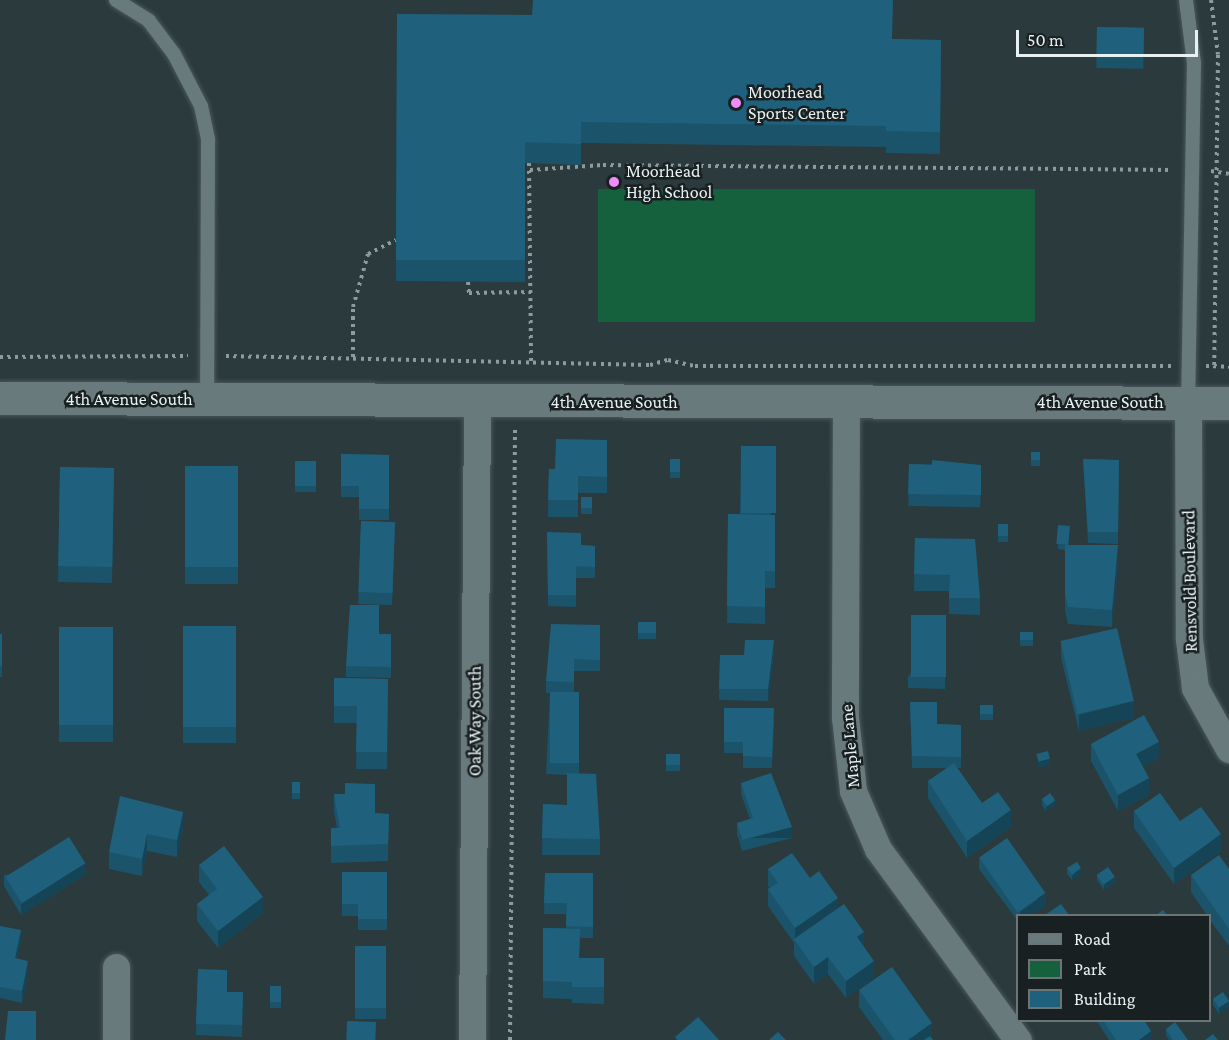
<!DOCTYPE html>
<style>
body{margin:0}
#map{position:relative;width:1229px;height:1040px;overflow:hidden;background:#2b3a3c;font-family:"Crimson Pro",serif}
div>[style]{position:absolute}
.green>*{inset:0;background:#15603d;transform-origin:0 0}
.path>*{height:4px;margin-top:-2px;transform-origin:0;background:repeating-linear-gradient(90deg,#8e9a9b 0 3px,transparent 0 7.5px)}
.roads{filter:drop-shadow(0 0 2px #4a5759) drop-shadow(0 0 2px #4a5759)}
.lane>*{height:14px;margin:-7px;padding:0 7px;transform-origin:7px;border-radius:7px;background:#697a7c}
.street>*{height:27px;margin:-13.5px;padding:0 13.5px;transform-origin:13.5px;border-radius:13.5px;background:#697a7c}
.secondary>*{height:33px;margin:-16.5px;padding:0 16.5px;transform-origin:16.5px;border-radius:16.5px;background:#697a7c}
.wall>*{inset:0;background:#1b536b;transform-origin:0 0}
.shaded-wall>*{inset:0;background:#164457;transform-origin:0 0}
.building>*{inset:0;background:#1f617c;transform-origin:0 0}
.dots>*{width:16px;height:16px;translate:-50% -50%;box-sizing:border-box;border:3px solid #192021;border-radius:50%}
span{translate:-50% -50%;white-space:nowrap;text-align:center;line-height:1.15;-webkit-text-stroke:5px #192021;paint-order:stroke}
.poi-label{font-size:18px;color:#e8f1f2}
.left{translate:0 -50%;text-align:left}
.street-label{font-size:18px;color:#e8f1f2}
.legend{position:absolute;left:1016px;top:914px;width:195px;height:108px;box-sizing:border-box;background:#192021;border:2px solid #6c7475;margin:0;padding:8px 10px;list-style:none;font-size:18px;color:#e8f1f2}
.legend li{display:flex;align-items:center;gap:12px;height:30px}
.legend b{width:30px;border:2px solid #6c7475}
.scale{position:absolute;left:1016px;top:30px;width:182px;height:27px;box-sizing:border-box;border:3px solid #e8f1f2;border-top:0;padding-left:8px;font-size:18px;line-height:21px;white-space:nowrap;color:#e8f1f2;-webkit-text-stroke:4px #192021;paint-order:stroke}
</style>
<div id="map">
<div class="green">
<div style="left:598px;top:189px;width:437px;height:133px"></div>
</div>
<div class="path">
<div style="left:1211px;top:0;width:55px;rotate:82.7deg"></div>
<div style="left:1218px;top:55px;width:311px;rotate:90.7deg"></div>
<div style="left:529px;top:163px;width:199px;rotate:89.4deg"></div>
<div style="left:530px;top:170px;width:73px;rotate:-3.9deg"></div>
<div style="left:603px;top:165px;width:570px;rotate:0.5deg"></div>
<div style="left:1211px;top:171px;width:18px;rotate:9deg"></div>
<div style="left:468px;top:282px;width:11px;rotate:85deg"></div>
<div style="left:469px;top:293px;width:62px;rotate:-0.9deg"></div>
<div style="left:226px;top:356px;width:424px;rotate:1.2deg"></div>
<div style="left:650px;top:365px;width:19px;rotate:-16deg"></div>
<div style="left:668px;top:360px;width:28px;rotate:13deg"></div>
<div style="left:695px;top:366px;width:476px"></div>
<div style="left:0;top:357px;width:188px;rotate:-0.3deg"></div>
<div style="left:353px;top:357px;width:50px;rotate:-90deg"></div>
<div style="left:353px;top:307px;width:55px;rotate:-74.2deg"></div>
<div style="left:368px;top:254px;width:31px;rotate:-27deg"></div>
<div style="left:1206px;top:366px;width:23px;rotate:2deg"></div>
<div style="left:510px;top:1040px;width:611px;rotate:-89.53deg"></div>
</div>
<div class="roads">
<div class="lane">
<div style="left:116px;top:0;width:39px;rotate:32deg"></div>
<div style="left:149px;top:21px;width:41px;rotate:52.9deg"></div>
<div style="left:174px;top:54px;width:59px;rotate:62.6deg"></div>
<div style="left:201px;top:106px;width:35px;rotate:78deg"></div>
<div style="left:208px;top:140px;width:259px;rotate:90.2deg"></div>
<div style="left:1186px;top:0;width:64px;rotate:82.8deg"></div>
<div style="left:1194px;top:63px;width:340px;rotate:91deg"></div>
</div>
<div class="street">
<div style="left:846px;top:401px;width:316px;rotate:90.2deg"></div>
<div style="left:845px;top:717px;width:74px;rotate:83.8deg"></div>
<div style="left:853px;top:791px;width:63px;rotate:66.7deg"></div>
<div style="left:878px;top:849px;width:237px;rotate:53.8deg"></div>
<div style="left:1188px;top:403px;width:236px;rotate:89.8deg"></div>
<div style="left:1189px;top:639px;width:49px;rotate:83deg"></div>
<div style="left:1195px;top:688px;width:70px;rotate:60.9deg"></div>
<div style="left:116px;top:1040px;width:73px;rotate:-90deg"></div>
<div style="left:472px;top:1040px;width:639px;rotate:-89.55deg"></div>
</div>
<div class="secondary">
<div style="left:0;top:398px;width:1229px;rotate:0.23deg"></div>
</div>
</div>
<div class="wall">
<div style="clip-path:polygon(397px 14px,893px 39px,941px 40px,940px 154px,886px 153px,886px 147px,581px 143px,581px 165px,525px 163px,525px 282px,396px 281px)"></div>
<div style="left:1097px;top:27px;width:47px;height:41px;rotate:1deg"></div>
<div style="clip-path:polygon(607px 440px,607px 493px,578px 493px,578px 517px,548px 517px,549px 469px,555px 469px)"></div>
<div style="clip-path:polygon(741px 446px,776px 458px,771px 515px,775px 515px,775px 588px,765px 588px,765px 624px,727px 623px,728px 514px,740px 514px)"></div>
<div style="left:1031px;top:452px;width:9px;height:14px"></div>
<div style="clip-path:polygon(341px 454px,389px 455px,389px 520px,359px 520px,359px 497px,341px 497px)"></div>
<div style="left:670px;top:459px;width:10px;height:19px"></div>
<div style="clip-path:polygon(1083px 459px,1119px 460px,1118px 544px,1088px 543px)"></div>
<div style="left:295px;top:461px;width:21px;height:31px"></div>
<div style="left:909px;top:464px;width:72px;height:42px;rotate:1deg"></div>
<div style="left:185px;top:466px;width:53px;height:118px"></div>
<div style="left:60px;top:467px;width:54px;height:115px;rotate:1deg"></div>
<div style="left:581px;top:497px;width:11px;height:17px"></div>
<div style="left:361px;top:521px;width:34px;height:83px;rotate:2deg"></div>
<div style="left:998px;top:524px;width:10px;height:18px"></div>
<div style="clip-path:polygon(547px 532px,581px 545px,595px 546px,595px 578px,576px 578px,576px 607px,548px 606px)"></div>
<div style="clip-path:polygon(915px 538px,980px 598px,980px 615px,949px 614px,949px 591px,914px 591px)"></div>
<div style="clip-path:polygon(1058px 544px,1070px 545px,1118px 562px,1112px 627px,1068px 624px,1065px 610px,1065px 550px,1058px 549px)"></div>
<div style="clip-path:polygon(946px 615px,945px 689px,908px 688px,908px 677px)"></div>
<div style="clip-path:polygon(656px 622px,656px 639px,638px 639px,638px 633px)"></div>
<div style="clip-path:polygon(600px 625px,600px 671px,574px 671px,574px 692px,579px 692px,579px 774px,600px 839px,600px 855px,542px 855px,543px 804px,567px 805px,567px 775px,546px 774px,550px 693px,546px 693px,546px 681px)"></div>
<div style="left:183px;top:626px;width:53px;height:117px"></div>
<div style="left:59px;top:627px;width:54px;height:115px"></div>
<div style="left:1020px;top:632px;width:13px;height:14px"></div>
<div style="left:0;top:634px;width:2px;height:43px"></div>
<div style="clip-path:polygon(379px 634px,391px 634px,391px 678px,346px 677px,346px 666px)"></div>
<div style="clip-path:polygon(1061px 642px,1134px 718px,1079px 731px,1061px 658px)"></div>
<div style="clip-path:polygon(774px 652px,768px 701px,719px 700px,720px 655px,744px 655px)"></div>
<div style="clip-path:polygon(334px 678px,388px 679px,387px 769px,356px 769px,357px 723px,334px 723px)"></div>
<div style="clip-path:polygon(910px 702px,937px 724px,961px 725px,961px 768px,957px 768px,982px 803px,1011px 827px,967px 858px,928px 798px,928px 781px,947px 768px,912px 768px)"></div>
<div style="left:980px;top:705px;width:13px;height:15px"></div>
<div style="clip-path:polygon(724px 708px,774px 720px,772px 768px,743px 768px,743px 753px,724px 753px)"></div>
<div style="clip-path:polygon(1091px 744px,1159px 758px,1143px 767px,1149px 795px,1118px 811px,1091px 761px)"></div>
<div style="left:666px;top:754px;width:14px;height:17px"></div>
<div style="left:292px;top:782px;width:8px;height:17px"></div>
<div style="clip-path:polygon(741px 783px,792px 838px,742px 851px,737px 834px,737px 823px,750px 819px,741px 794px)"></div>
<div style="clip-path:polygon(334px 794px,375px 813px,389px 814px,388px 861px,331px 863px,331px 828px,337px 828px,334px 811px)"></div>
<div style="clip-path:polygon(1042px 799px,1055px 805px,1046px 811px,1042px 805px)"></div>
<div style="clip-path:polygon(1134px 811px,1180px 821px,1221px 851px,1174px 884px,1134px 828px)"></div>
<div style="clip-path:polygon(183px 812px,183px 828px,177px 857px,147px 851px,142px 876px,109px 869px,109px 852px)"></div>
<div style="clip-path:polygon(979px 858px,1046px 905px,1031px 915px,1017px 915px,1017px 920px,979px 869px)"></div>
<div style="clip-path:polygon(199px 865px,263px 913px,218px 948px,197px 921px,197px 904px,209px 895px,199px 882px)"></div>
<div style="clip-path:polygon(1067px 868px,1081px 874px,1072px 880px,1067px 874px)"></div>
<div style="clip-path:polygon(768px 869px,810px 878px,838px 908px,864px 947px,874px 978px,846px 998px,828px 974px,814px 984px,794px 956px,794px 943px,768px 906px,768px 889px,770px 888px,768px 886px)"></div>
<div style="clip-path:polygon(1229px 869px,1229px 962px,1229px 946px,1209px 919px,1209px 915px,1207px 915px,1191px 892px,1191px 875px)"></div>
<div style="clip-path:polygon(342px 872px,387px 872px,387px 930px,358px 930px,358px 916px,342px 916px)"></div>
<div style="clip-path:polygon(545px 873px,593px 873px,593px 938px,580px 938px,579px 958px,604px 958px,604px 1004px,572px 1003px,572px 999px,543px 998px,543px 928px,566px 928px,566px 914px,544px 914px)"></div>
<div style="clip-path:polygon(4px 875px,85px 875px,21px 915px,4px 886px)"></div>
<div style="clip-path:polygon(1097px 875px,1115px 882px,1104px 890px,1097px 880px)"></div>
<div style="clip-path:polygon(0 926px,21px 941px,17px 959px,28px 972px,22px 1003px,0 998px)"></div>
<div style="left:355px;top:946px;width:31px;height:73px"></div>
<div style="clip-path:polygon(198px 969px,227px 992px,243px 992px,242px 1037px,196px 1035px)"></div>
<div style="left:270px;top:986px;width:11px;height:22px"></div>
<div style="clip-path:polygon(859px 990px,932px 1038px,933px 1040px,883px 1040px,859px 1007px)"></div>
<div style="clip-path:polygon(1223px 992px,1219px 1014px,1213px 1005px,1213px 999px)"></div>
<div style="clip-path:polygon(1096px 1020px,1144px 1020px,1151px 1040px,1109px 1040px)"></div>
<div style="clip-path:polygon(1166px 1029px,1188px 1040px,1169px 1040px,1166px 1035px)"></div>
</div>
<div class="shaded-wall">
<div style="clip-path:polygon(776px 446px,776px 458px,771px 525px,771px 513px)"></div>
<div style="clip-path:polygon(1118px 545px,1118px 562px,1112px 627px,1112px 610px)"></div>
<div style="clip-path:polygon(774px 640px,774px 652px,768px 701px,768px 689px)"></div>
<div style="clip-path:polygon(1134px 701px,1134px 718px,1079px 731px,1079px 715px)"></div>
<div style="clip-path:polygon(1159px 742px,1159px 758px,1136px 771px,1136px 754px)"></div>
<div style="clip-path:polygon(1050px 759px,1050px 765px,1038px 768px,1038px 762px)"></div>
<div style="clip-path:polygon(1149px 778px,1149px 795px,1118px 811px,1118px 795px)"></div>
<div style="clip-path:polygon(1055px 800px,1055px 805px,1046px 811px,1046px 806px)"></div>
<div style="clip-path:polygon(1011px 810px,1011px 827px,967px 858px,967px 841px)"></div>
<div style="clip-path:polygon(183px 812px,183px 828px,177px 857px,177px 840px)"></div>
<div style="left:792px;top:827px;width:11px;height:52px;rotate:90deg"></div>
<div style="clip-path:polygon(147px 834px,147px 851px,142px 876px,142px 859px)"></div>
<div style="clip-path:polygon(1221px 834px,1221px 851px,1174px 884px,1174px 868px)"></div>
<div style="clip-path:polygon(85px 863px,85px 875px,21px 915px,21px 904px)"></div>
<div style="clip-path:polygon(1081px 868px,1081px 874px,1072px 880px,1072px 875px)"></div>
<div style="clip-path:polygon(1115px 877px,1115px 882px,1104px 890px,1104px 884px)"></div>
<div style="clip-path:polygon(1046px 893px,1046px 905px,1031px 915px,1020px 915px,1020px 912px)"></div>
<div style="clip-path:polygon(263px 897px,263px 913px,218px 948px,218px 931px)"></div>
<div style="clip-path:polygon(838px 898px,838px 914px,795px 941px,795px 928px)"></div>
<div style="clip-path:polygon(21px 930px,21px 941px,15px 969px,15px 958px)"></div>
<div style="clip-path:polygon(864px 932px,864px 949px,857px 937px)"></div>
<div style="clip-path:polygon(828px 957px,828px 974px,814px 984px,814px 967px)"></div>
<div style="clip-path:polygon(28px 961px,28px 972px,22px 1003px,22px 991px)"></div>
<div style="clip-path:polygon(874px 961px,874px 978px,846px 998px,846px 981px)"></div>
<div style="clip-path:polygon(1229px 1001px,1229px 1007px,1219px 1014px,1219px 1008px)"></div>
<div style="clip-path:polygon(932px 1023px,932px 1040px,908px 1040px)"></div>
<div style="clip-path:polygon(1151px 1031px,1151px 1040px,1139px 1040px)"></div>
</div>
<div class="building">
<div style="clip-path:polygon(533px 0,893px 0,892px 39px,941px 40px,940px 132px,886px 131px,886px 126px,581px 122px,581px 144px,525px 142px,525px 260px,396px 260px,397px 14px,532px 15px)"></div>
<div style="left:1097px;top:27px;width:47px;height:29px;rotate:1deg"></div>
<div style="clip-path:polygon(556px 439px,607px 440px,607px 477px,578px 476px,578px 500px,548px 500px,549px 469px,555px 469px)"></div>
<div style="left:741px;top:446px;width:35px;height:67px"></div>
<div style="left:1031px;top:452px;width:9px;height:8px"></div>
<div style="clip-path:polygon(341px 454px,389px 455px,389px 509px,359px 509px,359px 486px,341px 486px)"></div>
<div style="left:670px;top:459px;width:10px;height:13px"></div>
<div style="clip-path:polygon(1083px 459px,1119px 460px,1118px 532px,1088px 532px)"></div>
<div style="clip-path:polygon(932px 460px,981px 465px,981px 495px,908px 494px,909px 464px,932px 465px)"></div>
<div style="left:295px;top:461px;width:21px;height:25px"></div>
<div style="left:185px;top:466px;width:53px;height:101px"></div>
<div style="left:60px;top:467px;width:54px;height:99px;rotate:1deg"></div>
<div style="left:581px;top:497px;width:11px;height:11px"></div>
<div style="clip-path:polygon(728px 514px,775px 515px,775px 571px,765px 571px,765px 607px,727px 606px)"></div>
<div style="left:361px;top:521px;width:34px;height:71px;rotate:2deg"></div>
<div style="left:998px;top:524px;width:10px;height:12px"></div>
<div style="left:1058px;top:525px;width:12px;height:19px;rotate:5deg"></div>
<div style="clip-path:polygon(547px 532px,581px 533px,581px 545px,595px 546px,595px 567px,576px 566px,576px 595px,548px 595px)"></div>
<div style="clip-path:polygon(915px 538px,975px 539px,980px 598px,949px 598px,950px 575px,914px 574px)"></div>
<div style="clip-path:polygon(1065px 545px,1118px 545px,1112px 610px,1068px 607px,1065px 594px)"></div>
<div style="clip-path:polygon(350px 605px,379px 605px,379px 634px,391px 634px,391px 667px,346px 666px)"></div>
<div style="left:911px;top:615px;width:35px;height:62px"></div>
<div style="left:638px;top:622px;width:18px;height:11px"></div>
<div style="clip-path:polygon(551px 624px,600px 625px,600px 660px,574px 659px,574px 682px,546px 681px)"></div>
<div style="left:183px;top:626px;width:53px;height:101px"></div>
<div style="left:59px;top:627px;width:54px;height:98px"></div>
<div style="left:1117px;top:628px;width:75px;height:58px;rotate:77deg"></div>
<div style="left:1020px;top:632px;width:13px;height:8px"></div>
<div style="left:0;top:634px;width:2px;height:32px"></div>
<div style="clip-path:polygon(745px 640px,774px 640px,768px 689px,719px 689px,720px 655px,744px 655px)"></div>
<div style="clip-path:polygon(334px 678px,388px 679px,387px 752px,356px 752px,357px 706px,334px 706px)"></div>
<div style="left:550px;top:692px;width:29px;height:71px"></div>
<div style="clip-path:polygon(910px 702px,937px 702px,937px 724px,961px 725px,961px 757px,912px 756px)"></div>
<div style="left:980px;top:705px;width:13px;height:9px"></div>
<div style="clip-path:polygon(724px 708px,774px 708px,772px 757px,743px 756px,743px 742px,724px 742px)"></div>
<div style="clip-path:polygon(1144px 715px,1159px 742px,1136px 754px,1149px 778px,1118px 795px,1091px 744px)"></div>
<div style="left:1048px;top:751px;width:8px;height:12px;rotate:76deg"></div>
<div style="left:666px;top:754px;width:14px;height:11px"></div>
<div style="clip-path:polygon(954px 763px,982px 803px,998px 792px,1011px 810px,967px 841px,928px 781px)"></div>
<div style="clip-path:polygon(567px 773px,596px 774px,600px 839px,542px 838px,543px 804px,567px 805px)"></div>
<div style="clip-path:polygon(771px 773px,792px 827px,742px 840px,737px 823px,753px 818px,741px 783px)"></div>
<div style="left:292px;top:782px;width:8px;height:11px"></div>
<div style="clip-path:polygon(345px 783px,375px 784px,375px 813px,389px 814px,388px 844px,331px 846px,331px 828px,340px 828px,334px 794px,345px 794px)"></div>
<div style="left:1050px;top:793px;width:9px;height:10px;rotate:54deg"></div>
<div style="clip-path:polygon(1160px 793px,1180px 821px,1201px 807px,1221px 834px,1174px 868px,1134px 811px)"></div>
<div style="clip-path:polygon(120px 796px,183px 812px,177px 840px,147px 834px,142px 859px,109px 852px)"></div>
<div style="left:69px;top:837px;width:31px;height:75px;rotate:58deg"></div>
<div style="left:1007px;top:838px;width:67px;height:34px;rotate:55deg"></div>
<div style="clip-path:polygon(224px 846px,263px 897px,218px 931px,197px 904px,217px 889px,199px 865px)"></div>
<div style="clip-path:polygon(792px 853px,810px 878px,819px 871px,838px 898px,795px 928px,768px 889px,778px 883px,768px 869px)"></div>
<div style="clip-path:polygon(1219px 855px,1229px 869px,1229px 929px,1191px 875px)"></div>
<div style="clip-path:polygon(1077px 862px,1081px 868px,1072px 875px,1067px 868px)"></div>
<div style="left:1108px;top:867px;width:12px;height:14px;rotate:55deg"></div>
<div style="clip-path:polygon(342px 872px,387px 872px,387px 919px,358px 919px,358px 904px,342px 904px)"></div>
<div style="clip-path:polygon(545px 873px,593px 873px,593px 927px,566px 926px,567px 903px,544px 903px)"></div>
<div style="clip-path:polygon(844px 904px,864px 932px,857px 937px,874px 961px,846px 981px,828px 957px,814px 967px,794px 939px)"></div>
<div style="clip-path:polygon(1061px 904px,1069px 915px,1045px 915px)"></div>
<div style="clip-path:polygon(1163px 910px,1167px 915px,1156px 915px)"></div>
<div style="clip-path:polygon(0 926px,21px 930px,15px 958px,28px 961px,22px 991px,0 987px)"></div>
<div style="clip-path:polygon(543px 928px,580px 929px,579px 958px,604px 958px,604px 987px,572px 987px,572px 982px,543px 981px)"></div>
<div style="left:355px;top:946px;width:31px;height:62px"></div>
<div style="clip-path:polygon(892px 967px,932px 1023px,908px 1040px,895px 1040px,859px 990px)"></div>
<div style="clip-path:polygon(198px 969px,227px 970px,227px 992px,243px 992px,242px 1025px,196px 1024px)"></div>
<div style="left:270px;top:986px;width:11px;height:16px"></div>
<div style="left:1223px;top:992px;width:11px;height:12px;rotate:56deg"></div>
<div style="clip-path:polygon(8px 1011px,36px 1011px,36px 1040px,47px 1040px,5px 1040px)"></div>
<div style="clip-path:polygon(698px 1017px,719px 1040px,677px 1040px,675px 1037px)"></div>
<div style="clip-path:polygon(1103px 1020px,1144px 1020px,1151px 1031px,1139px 1040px,1116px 1040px)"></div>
<div style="left:347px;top:1021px;width:29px;height:19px;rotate:2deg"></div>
<div style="clip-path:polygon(1175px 1022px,1188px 1040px,1173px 1040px,1166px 1029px)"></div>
<div style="clip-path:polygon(778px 1032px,786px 1040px,769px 1040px)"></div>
<div style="clip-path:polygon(1213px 1034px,1218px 1040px,1205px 1040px)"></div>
<div style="clip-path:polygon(930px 1036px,933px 1040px,924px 1040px)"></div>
</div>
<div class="dots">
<div style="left:736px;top:103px;background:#ee8cf8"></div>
<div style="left:614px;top:182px;background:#ee8cf8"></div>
</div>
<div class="poi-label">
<span class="left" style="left:748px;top:103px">Moorhead<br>Sports Center</span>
<span class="left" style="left:626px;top:182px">Moorhead<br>High School</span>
</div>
<div class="street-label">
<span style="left:129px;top:399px">4th Avenue South</span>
<span style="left:614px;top:402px">4th Avenue South</span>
<span style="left:1100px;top:402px">4th Avenue South</span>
<span style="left:1190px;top:581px;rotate:-91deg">Rensvold Boulevard</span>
<span style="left:475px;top:721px;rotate:-90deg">Oak Way South</span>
<span style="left:850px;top:746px;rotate:-95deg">Maple Lane</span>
</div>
<ul class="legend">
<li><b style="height:8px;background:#697a7c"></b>Road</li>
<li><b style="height:16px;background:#15603d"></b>Park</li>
<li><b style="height:16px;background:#1f617c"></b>Building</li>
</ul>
<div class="scale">50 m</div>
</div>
